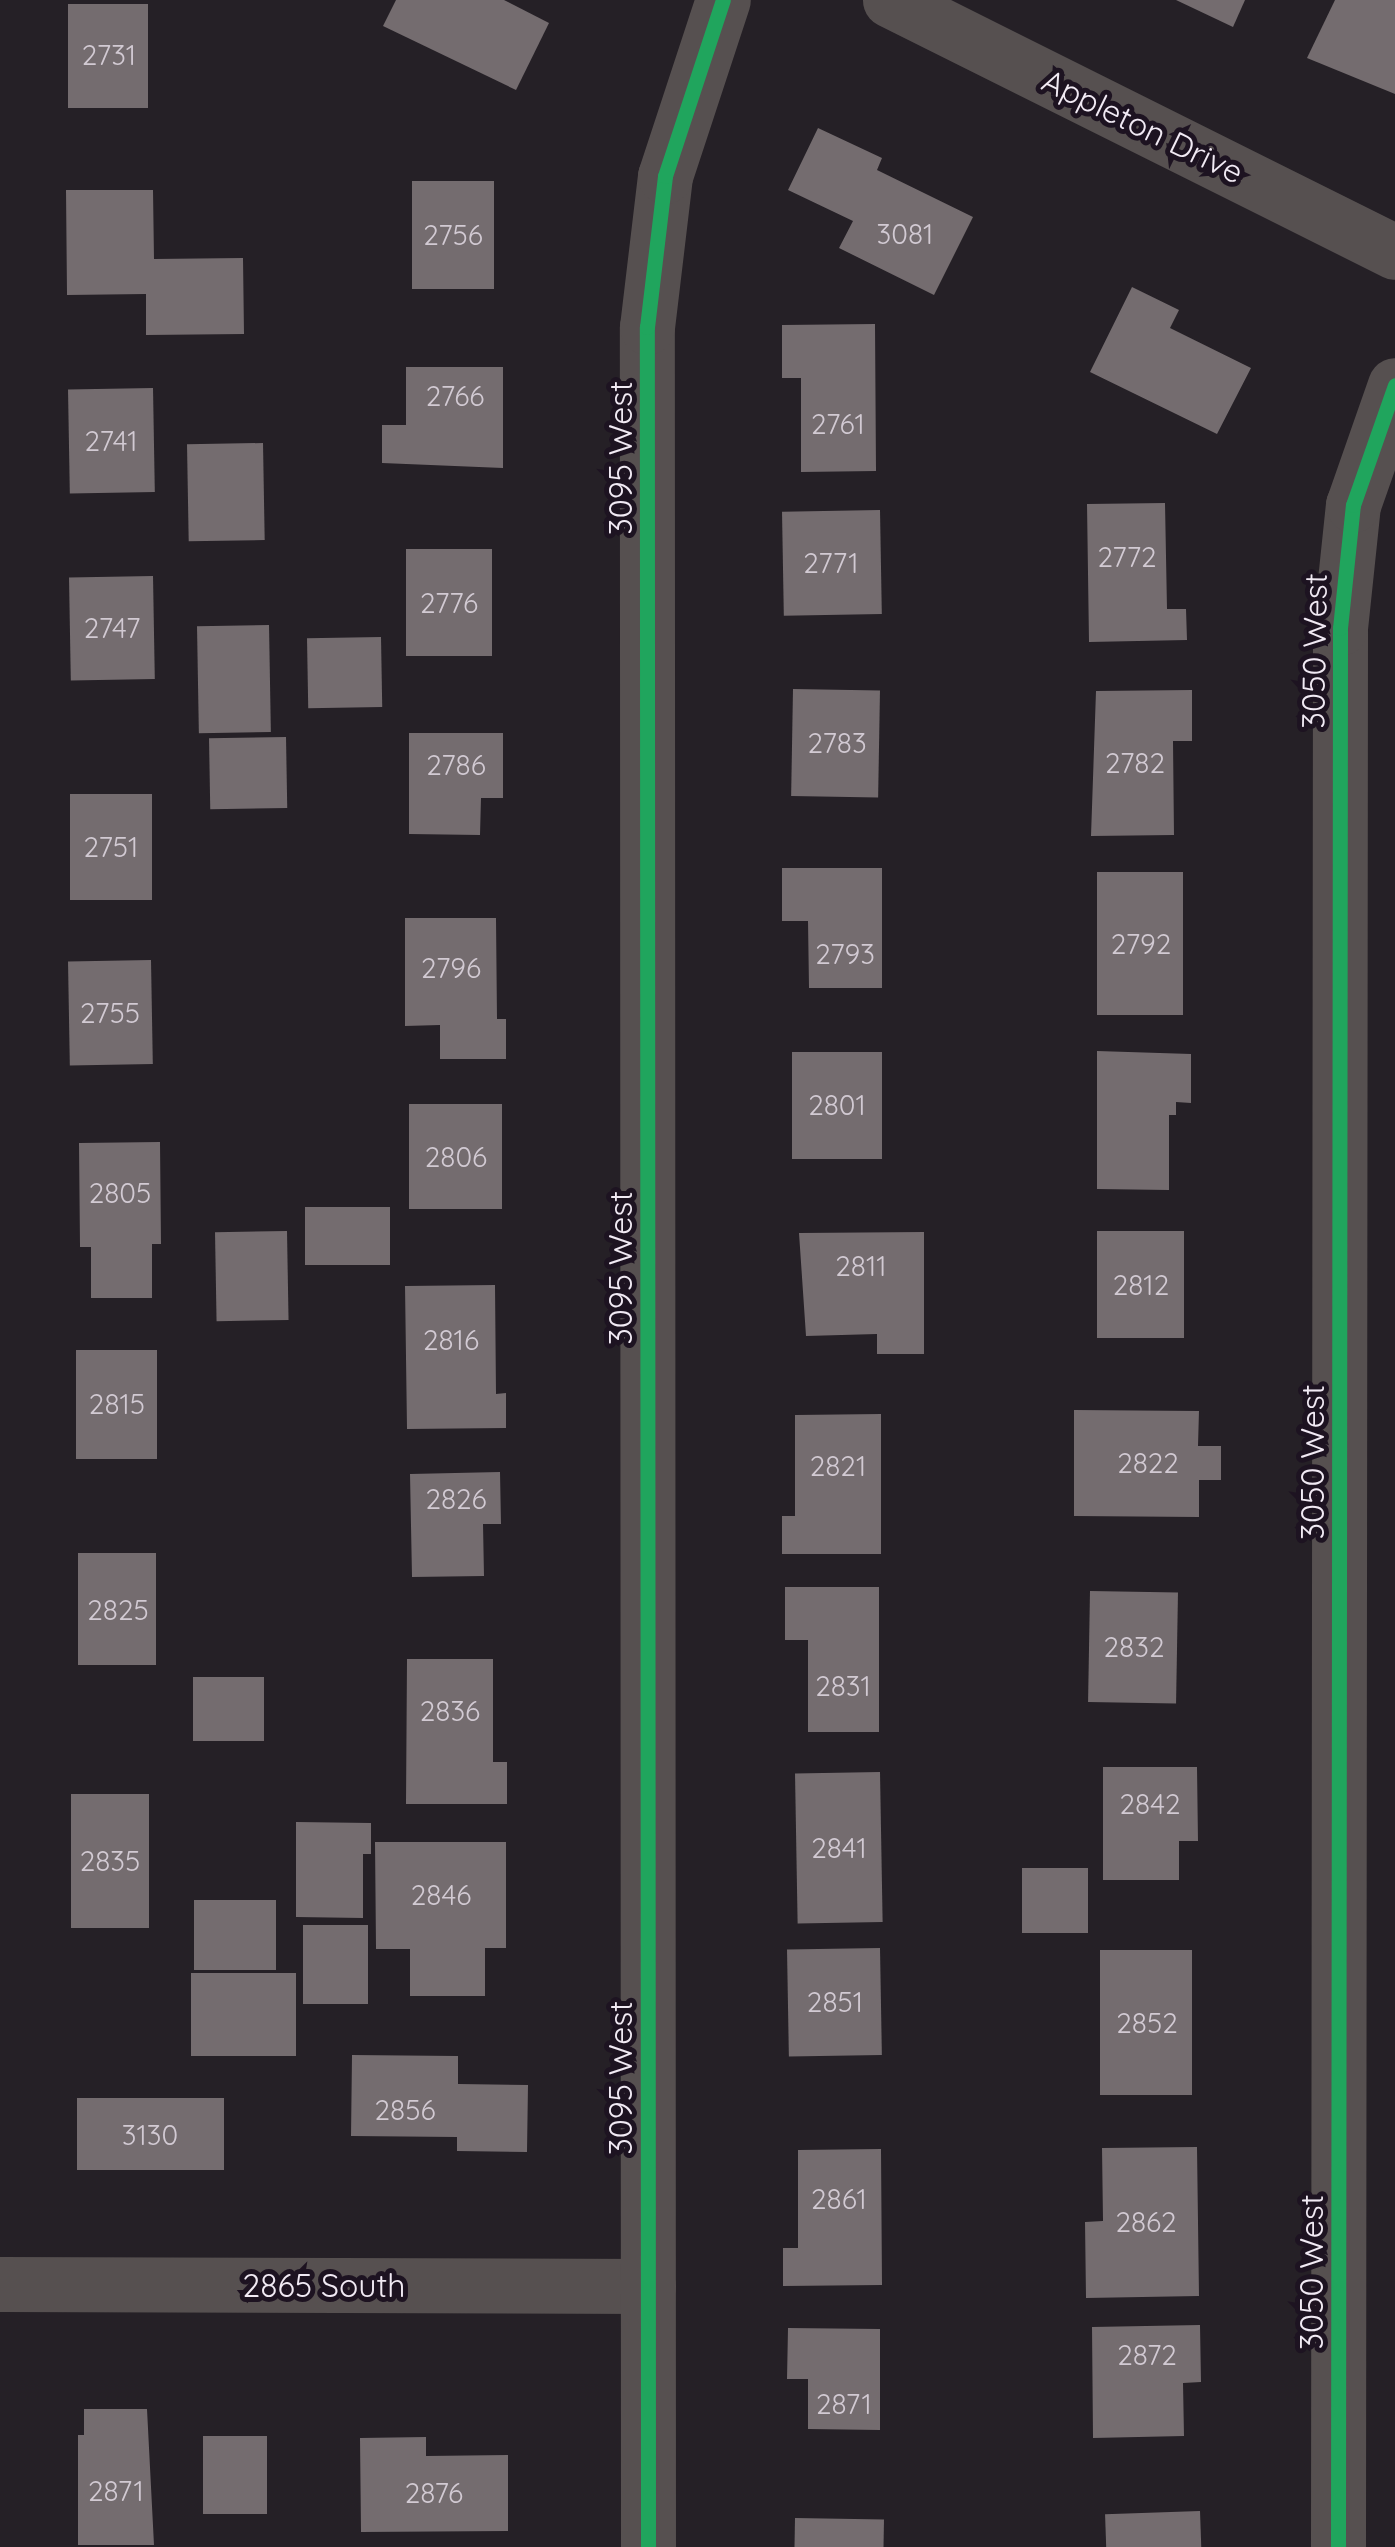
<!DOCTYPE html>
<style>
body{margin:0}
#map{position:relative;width:1395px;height:2547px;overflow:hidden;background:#252026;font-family:Quicksand,sans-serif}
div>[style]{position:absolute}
.building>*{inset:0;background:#746c6f;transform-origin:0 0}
.street>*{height:55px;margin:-27.5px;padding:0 27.5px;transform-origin:27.5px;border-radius:27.5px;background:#565050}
.cycleway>*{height:15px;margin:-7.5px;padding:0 7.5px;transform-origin:7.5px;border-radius:7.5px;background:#20a55d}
span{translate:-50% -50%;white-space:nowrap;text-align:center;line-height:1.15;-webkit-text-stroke:10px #1d1321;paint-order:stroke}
.number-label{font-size:28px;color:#d2cad3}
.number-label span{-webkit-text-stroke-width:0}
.street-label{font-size:32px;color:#f1eaf4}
</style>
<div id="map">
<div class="building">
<div style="clip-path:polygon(396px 0,504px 0,549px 23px,516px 90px,383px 26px)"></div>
<div style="clip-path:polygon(1176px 0,1245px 0,1233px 27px)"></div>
<div style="clip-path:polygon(1335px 0,1395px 0,1395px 94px,1307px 58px)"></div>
<div style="left:68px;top:4px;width:80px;height:104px"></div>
<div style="clip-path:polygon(818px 128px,882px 158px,877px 170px,973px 217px,934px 295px,839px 248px,853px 221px,788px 190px)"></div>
<div style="left:412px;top:181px;width:82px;height:108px"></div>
<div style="clip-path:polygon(66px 190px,153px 190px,154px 259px,243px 258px,244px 334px,146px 335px,146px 294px,67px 295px)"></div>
<div style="clip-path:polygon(1132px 287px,1179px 310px,1170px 328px,1251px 368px,1217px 434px,1090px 372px)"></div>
<div style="clip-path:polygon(875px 324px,876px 471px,801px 472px,801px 378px,782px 378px,782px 325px)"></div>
<div style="clip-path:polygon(406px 367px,503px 367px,503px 468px,382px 463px,382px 425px,406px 425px)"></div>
<div style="left:153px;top:388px;width:104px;height:85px;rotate:89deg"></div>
<div style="left:263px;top:443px;width:97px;height:76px;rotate:89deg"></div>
<div style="clip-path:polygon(1165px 503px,1167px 609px,1186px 609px,1187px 640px,1089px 642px,1087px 504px)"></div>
<div style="left:880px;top:510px;width:104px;height:98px;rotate:89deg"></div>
<div style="left:492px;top:549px;width:107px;height:86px;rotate:90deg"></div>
<div style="left:153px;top:576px;width:103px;height:84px;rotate:89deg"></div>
<div style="left:269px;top:625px;width:107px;height:72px;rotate:89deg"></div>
<div style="left:381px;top:637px;width:70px;height:74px;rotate:89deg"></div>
<div style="left:793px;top:689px;width:87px;height:107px;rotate:1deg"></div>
<div style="clip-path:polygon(1192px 690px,1192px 741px,1173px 741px,1174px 835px,1091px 836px,1096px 691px)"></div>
<div style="clip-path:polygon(409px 733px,503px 733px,503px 798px,481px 798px,480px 835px,409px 834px)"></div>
<div style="left:286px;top:737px;width:71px;height:77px;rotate:89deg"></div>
<div style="left:70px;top:794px;width:82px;height:106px"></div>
<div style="clip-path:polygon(782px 868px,882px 868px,882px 988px,809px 988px,808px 921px,782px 921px)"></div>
<div style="left:1183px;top:872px;width:143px;height:86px;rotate:90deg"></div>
<div style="clip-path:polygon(405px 918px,496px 918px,497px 1019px,506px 1019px,506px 1059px,440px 1059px,440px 1025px,405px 1026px)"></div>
<div style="left:151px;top:960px;width:104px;height:83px;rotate:89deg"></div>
<div style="clip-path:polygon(1097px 1051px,1191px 1054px,1191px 1103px,1176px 1102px,1176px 1115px,1169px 1115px,1169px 1190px,1097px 1189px)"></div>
<div style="left:792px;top:1052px;width:90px;height:107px"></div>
<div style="left:409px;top:1104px;width:93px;height:105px"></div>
<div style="clip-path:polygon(160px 1142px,161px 1244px,152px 1244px,152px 1298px,91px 1298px,91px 1247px,80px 1247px,79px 1143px)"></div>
<div style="left:305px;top:1207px;width:85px;height:58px"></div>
<div style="left:287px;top:1231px;width:89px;height:72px;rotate:89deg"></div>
<div style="left:1184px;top:1231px;width:107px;height:87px;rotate:90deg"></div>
<div style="clip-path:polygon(924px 1232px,924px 1354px,877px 1354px,877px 1334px,806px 1336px,799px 1233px)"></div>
<div style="clip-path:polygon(495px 1285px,496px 1394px,506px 1393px,506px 1428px,407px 1429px,405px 1286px)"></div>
<div style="left:76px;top:1350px;width:81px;height:109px"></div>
<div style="clip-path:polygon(1074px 1410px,1199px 1411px,1198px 1446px,1221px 1446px,1221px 1480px,1199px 1480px,1199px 1517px,1074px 1516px)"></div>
<div style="clip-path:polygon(881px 1414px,881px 1554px,782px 1554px,782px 1516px,795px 1516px,795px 1415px)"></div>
<div style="clip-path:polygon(500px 1472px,501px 1524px,483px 1524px,484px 1576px,412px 1577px,410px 1474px)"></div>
<div style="left:156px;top:1553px;width:112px;height:78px;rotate:90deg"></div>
<div style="clip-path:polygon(785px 1587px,879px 1587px,879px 1732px,808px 1732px,808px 1640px,785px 1640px)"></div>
<div style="left:1090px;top:1591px;width:88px;height:111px;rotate:1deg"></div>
<div style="clip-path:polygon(407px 1659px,493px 1659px,493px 1762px,507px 1762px,507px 1804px,406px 1804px)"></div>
<div style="left:193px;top:1677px;width:71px;height:64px"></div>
<div style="clip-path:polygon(1103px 1767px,1197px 1767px,1198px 1841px,1179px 1841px,1179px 1880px,1103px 1880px)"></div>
<div style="left:880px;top:1772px;width:150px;height:85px;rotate:89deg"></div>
<div style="left:149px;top:1794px;width:134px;height:78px;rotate:90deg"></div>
<div style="clip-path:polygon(296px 1822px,371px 1823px,371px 1854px,363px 1854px,363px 1918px,296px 1917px)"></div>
<div style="clip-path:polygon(375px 1842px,506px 1842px,506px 1948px,485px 1948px,485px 1996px,410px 1996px,410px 1949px,376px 1949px)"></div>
<div style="left:1022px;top:1868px;width:66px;height:65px"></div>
<div style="left:194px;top:1900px;width:82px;height:70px"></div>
<div style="left:303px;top:1925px;width:65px;height:79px"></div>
<div style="left:880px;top:1948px;width:107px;height:93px;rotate:89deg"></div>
<div style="left:1192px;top:1950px;width:145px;height:92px;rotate:90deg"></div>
<div style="left:191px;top:1973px;width:105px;height:83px"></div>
<div style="clip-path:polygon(352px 2055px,458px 2056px,458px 2084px,528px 2085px,527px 2152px,457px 2151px,457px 2137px,351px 2136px)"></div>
<div style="left:77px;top:2098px;width:147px;height:72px"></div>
<div style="clip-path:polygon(1197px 2147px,1199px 2296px,1086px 2298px,1085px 2222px,1103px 2221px,1102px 2148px)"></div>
<div style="clip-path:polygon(881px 2149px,882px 2285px,783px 2286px,783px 2248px,798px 2248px,798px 2150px)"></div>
<div style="clip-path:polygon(1200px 2325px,1201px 2382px,1183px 2383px,1184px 2436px,1093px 2438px,1092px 2327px)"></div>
<div style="clip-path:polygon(788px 2328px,880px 2329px,880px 2430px,808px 2429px,808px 2379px,787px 2379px)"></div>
<div style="clip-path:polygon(84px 2409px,147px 2409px,154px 2545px,78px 2545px,78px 2435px,84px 2435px)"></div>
<div style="left:267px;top:2436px;width:78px;height:64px;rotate:90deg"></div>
<div style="clip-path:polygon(426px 2437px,426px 2456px,508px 2455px,508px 2531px,361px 2532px,360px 2438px)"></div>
<div style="left:1200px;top:2511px;width:36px;height:95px;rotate:88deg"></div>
<div style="left:795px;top:2518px;width:89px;height:29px;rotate:1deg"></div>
</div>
<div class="street">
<div style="left:890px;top:0;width:564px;rotate:26.52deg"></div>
<div style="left:0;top:2284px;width:648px;rotate:0.18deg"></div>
<div style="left:648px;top:2547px;width:2220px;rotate:-90.03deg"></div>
<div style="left:647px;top:327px;width:152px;rotate:-83.2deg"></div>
<div style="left:665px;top:176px;width:185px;rotate:-71.8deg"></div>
<div style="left:1338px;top:2547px;width:1919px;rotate:-89.94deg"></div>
<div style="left:1340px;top:628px;width:124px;rotate:-84deg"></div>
<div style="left:1353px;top:505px;width:127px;rotate:-70.7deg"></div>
</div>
<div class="cycleway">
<div style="left:648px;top:2547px;width:2220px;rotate:-90.03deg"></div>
<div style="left:647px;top:327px;width:152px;rotate:-83.2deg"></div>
<div style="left:665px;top:176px;width:185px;rotate:-71.8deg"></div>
<div style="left:1338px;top:2547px;width:1919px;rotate:-89.94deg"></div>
<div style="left:1340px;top:628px;width:124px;rotate:-84deg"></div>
<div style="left:1353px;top:505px;width:127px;rotate:-70.7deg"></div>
</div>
<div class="number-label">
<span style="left:109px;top:55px">2731</span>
<span style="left:905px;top:234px">3081</span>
<span style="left:453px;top:235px">2756</span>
<span style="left:455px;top:396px">2766</span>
<span style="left:838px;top:424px">2761</span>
<span style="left:111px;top:441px">2741</span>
<span style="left:1127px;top:557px">2772</span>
<span style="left:831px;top:563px">2771</span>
<span style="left:449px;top:603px">2776</span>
<span style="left:112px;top:628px">2747</span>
<span style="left:837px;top:743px">2783</span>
<span style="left:1135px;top:763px">2782</span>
<span style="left:456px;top:765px">2786</span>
<span style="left:111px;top:847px">2751</span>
<span style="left:1141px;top:944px">2792</span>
<span style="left:845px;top:954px">2793</span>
<span style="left:451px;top:968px">2796</span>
<span style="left:110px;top:1013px">2755</span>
<span style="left:837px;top:1105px">2801</span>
<span style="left:456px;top:1157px">2806</span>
<span style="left:120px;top:1193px">2805</span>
<span style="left:861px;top:1266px">2811</span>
<span style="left:1141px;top:1285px">2812</span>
<span style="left:451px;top:1340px">2816</span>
<span style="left:117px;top:1404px">2815</span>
<span style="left:1148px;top:1463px">2822</span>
<span style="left:838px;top:1466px">2821</span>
<span style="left:456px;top:1499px">2826</span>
<span style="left:118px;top:1610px">2825</span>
<span style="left:1134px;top:1647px">2832</span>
<span style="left:843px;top:1686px">2831</span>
<span style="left:450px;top:1711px">2836</span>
<span style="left:1150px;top:1804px">2842</span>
<span style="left:839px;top:1848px">2841</span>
<span style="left:110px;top:1861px">2835</span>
<span style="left:441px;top:1895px">2846</span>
<span style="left:835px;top:2002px">2851</span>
<span style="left:1147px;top:2023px">2852</span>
<span style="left:405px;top:2110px">2856</span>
<span style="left:150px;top:2135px">3130</span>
<span style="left:839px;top:2199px">2861</span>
<span style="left:1146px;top:2222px">2862</span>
<span style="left:1147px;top:2355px">2872</span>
<span style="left:844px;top:2404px">2871</span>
<span style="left:116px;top:2491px">2871</span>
<span style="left:434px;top:2493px">2876</span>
</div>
<div class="street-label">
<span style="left:1143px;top:126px;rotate:26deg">Appleton Drive</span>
<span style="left:620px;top:458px;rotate:-90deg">3095 West</span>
<span style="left:1314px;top:651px;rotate:-89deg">3050 West</span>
<span style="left:620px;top:1268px;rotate:-90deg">3095 West</span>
<span style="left:1312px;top:1462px;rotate:-90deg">3050 West</span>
<span style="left:620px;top:2078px;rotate:-90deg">3095 West</span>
<span style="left:1311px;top:2272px;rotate:-90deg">3050 West</span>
<span style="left:324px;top:2285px">2865 South</span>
</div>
</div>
